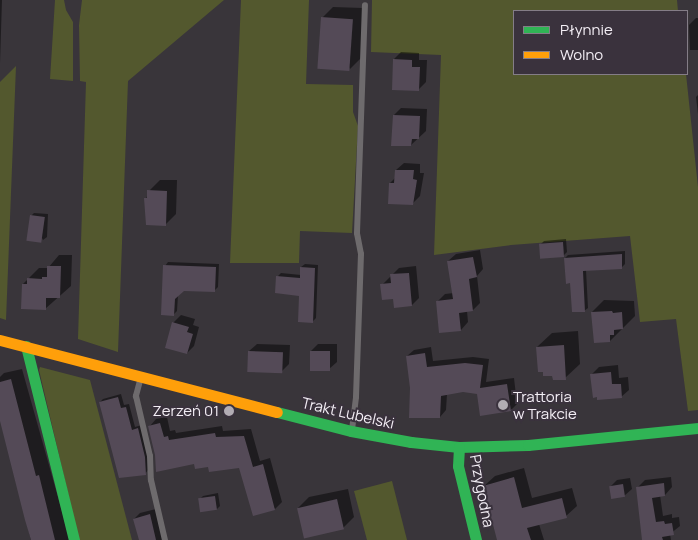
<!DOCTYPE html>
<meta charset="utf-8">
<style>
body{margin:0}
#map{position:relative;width:698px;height:540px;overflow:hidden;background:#39353a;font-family:Manrope,sans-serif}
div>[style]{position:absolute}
.green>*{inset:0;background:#53582e}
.shadow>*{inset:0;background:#0007}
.building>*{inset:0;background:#544a57;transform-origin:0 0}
.lane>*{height:6px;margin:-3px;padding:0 3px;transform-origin:3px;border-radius:3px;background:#6e6b6d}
.fast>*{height:11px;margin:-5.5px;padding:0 5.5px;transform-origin:5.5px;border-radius:5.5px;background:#30b455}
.slow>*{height:11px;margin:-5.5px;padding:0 5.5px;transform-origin:5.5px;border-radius:5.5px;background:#ff9f0a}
.dots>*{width:14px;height:14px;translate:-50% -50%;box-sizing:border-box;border:2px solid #3a323d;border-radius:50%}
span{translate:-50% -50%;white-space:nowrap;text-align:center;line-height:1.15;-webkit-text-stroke:4px #3a323d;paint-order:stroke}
.poi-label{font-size:15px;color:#f3eef5}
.left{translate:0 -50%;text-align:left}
.right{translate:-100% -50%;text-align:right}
.street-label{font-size:15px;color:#f3eef5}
.legend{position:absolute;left:513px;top:10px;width:175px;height:65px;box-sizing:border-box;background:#3a323d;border:1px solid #847d87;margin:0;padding:6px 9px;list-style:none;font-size:15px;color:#f3eef5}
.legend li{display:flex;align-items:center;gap:10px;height:25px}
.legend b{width:25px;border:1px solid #847d87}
</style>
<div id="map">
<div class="green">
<div style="clip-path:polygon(55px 0,64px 0,66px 10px,73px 22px,73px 81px,50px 79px)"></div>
<div style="clip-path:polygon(82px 0,224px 0,128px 81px,118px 352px,78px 339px,86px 82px,80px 81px,79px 25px)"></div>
<div style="clip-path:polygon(241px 0,309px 0,306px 84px,353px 85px,353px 112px,358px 126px,352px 233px,300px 231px,299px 263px,230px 263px)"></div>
<div style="clip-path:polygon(372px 0,677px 0,678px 11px,514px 11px,514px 74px,686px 74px,698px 187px,698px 410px,688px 411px,676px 319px,640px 322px,630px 236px,511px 245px,434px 255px,441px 55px,371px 52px)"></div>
<div style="clip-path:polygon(16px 66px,6px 320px,0 318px,0 82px)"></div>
<div style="clip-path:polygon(40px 367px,90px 380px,132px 540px,79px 540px,39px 370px)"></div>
<div style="clip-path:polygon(392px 481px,407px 540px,367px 540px,354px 491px)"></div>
</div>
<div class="shadow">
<div style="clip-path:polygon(0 0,2px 0,0 63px)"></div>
<div style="clip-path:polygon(333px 7px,363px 8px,361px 58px,350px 69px,322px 18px)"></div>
<div style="clip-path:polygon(696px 18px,698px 18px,698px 50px,690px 50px,689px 25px)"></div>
<div style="clip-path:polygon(401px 52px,419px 53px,419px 60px,427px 60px,426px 82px,419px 89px,394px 59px)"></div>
<div style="clip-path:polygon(698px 95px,698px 114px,696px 97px)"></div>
<div style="clip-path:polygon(401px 108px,427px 109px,426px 131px,411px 145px,394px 115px)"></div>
<div style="clip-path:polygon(404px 163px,420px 164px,420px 173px,424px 173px,420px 196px,413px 203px,390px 183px,396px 177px,396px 170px)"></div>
<div style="clip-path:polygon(160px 180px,177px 180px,176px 214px,165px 225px,146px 199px,149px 191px)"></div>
<div style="clip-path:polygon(34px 213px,48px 214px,47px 237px,43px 240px,31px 216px)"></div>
<div style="clip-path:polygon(566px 239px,567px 252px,563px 256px,541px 244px,544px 241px)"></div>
<div style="clip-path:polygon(480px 250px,483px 269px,477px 276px,480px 303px,473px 310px,467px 311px,468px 322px,461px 330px,437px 302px,445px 294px,454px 293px,448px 261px,456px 254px)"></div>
<div style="clip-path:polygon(625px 251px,625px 264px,622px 267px,586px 270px,588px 308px,584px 311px,571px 282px,565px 258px,568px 255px)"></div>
<div style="clip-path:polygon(59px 255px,72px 255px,71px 286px,45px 309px,23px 284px,39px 268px,48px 268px)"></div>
<div style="clip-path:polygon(168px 262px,219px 264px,218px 287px,214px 291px,183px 290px,178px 295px,177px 311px,174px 314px,165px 266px)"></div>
<div style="clip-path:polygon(305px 264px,318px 265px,316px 318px,313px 321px,300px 295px,278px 276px,281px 273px,301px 275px,301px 267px)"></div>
<div style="clip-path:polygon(416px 266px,419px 298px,412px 305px,394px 298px,382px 285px,399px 268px)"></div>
<div style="clip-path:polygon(604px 300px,634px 301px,635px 316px,610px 341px,592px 312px)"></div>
<div style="clip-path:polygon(181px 315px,195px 319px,193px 325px,199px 327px,194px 346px,187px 353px,173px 323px)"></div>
<div style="clip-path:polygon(578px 331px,580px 364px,565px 378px,537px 347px,552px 333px)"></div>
<div style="clip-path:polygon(257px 344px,290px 345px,289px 364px,281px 372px,249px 351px)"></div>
<div style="clip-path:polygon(318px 344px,337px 344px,337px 362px,329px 369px,311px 351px)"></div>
<div style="clip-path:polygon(431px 347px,433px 361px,473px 357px,489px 359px,486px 382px,514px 378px,517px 404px,511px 410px,478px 393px,463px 391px,447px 394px,446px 410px,440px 417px,412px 388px,407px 356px,414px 350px)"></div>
<div style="clip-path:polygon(618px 365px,619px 378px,628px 377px,629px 390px,621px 397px,598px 396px,592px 374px,599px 367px)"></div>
<div style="clip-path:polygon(22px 369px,70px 540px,31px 540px,0 416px,0 377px,4px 373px)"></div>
<div style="clip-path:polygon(121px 394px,124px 405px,129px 404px,135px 427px,142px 425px,148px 453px,148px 470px,145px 474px,100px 402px,103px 399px)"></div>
<div style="clip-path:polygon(167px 417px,170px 431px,175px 430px,176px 433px,222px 426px,223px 431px,251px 429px,260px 461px,270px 458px,282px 502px,275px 509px,240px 466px,209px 466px,156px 455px,150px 426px,156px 419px)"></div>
<div style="clip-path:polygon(524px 468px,532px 498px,572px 488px,577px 506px,566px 516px,539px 524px,544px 540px,499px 540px,484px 486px,495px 476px)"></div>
<div style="clip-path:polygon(671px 477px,672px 487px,665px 495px,660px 495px,663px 516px,672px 514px,672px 518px,679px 517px,680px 526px,670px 534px,671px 540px,649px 540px,638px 487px,645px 480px)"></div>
<div style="clip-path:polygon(630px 478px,632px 489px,624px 496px,610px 487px,617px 480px)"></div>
<div style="clip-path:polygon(348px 489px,354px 517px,343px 528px,298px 508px,309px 497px)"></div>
<div style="clip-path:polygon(218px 493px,220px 506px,217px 509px,200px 499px,203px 496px)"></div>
<div style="clip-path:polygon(156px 509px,163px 540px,140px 540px,134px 519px,140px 513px)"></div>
</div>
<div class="building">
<div style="left:321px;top:17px;width:32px;height:52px;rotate:4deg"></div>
<div style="clip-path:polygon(393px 59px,412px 60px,412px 67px,420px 67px,419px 91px,392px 90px)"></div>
<div style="clip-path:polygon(393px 115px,420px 116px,419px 139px,412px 139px,411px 146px,391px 146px)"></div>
<div style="clip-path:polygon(395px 170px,414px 170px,413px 179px,417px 180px,413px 205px,388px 204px,389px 183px,394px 183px)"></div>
<div style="clip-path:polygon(147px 190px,167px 191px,166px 226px,146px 225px,144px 198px,147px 198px)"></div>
<div style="left:30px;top:215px;width:15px;height:26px;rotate:8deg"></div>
<div style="left:563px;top:242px;width:15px;height:24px;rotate:86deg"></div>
<div style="clip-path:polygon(622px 254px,622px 269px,583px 271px,585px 312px,572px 312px,570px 283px,566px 284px,564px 258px)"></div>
<div style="clip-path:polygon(473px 257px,477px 277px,469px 279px,473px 311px,459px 313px,461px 331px,439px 333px,436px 301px,453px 299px,447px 261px)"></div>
<div style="clip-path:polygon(163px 265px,216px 267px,215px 292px,184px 291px,175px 299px,174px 316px,161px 315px)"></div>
<div style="clip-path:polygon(47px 266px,61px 266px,60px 298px,46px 298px,46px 310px,21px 309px,22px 284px,27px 284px,27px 278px,42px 279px,42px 277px,47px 277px)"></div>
<div style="clip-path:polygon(300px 267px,315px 268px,313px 323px,298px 322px,299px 296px,275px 293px,276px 276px,300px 278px)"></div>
<div style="clip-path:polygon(409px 273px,412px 306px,394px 308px,393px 299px,382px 300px,380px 284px,391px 283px,390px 274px)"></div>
<div style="clip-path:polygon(612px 311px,613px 313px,622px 312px,623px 329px,614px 330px,614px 335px,610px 335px,610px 342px,594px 343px,591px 312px)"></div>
<div style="clip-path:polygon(172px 322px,189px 327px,187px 332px,193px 334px,187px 354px,165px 348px)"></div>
<div style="clip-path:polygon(564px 345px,566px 380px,553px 380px,552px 376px,543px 376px,543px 372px,538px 372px,536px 347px)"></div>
<div style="left:248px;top:351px;width:35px;height:21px;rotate:2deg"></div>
<div style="left:310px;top:351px;width:20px;height:20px"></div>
<div style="clip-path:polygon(425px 353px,427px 367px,465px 363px,483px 365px,480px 388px,507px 384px,511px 411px,480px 416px,477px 394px,463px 392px,441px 396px,440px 418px,409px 418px,410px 388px,406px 356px)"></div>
<div style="clip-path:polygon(611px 372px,612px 384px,621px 384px,622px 398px,597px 400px,597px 397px,593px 398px,590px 374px)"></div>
<div style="clip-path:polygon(11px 379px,36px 476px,39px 475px,55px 540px,31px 540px,25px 520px,0 421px,0 382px)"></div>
<div style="clip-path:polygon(118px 397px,121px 408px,126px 407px,132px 430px,138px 428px,145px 457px,146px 475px,119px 478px,99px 402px)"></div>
<div style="clip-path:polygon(160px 423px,164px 437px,168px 436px,169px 440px,215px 433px,216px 437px,244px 436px,253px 467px,263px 464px,275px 510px,253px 516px,239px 468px,209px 472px,208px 467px,195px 469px,194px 464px,156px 472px,155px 455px,148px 426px)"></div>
<div style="clip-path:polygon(514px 477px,522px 508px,562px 498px,567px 518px,527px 528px,531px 540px,497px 540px,483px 486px)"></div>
<div style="clip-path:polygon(664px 483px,665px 496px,652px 498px,656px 522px,664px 521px,665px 524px,672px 523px,674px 535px,662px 537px,663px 540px,642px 540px,636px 487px)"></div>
<div style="left:623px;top:484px;width:13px;height:14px;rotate:81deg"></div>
<div style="left:215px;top:496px;width:14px;height:17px;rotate:82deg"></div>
<div style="left:337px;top:499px;width:31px;height:41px;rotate:77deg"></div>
<div style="clip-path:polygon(150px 514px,156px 540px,139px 540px,133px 519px)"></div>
</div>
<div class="lane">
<div style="left:141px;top:377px;width:20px;rotate:105deg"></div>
<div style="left:136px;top:396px;width:62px;rotate:76.9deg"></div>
<div style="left:150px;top:456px;width:24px;rotate:88deg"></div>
<div style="left:151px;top:480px;width:62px;rotate:76.9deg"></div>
<div style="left:352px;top:430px;width:33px;rotate:-83deg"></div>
<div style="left:356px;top:397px;width:143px;rotate:-88deg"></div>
<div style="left:361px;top:254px;width:21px;rotate:-101deg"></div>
<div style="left:357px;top:233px;width:228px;rotate:-88deg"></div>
</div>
<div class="fast">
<div style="left:26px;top:346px;width:200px;rotate:76.1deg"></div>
<div style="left:277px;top:412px;width:76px;rotate:14.4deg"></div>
<div style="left:351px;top:431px;width:61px;rotate:10.4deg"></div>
<div style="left:411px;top:442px;width:48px;rotate:5.9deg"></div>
<div style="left:459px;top:447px;width:69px;rotate:-1.7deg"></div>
<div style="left:528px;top:445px;width:171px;rotate:-5.7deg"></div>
<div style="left:459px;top:447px;width:19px;rotate:93deg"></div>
<div style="left:458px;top:466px;width:76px;rotate:76.3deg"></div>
</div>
<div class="slow">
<div style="left:0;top:340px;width:286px;rotate:14.6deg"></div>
</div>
<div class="dots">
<div style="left:503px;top:405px;background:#b2adb4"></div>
<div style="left:229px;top:411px;background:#b2adb4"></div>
</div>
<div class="poi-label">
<span class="left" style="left:513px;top:405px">Trattoria<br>w Trakcie</span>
<span class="right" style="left:219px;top:411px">Zerzeń 01</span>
</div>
<div class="street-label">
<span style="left:348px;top:413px;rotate:13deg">Trakt Lubelski</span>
<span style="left:482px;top:491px;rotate:79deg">Przygodna</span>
</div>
<ul class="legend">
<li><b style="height:6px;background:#30b455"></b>Płynnie</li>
<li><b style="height:6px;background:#ff9f0a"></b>Wolno</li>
</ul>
</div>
